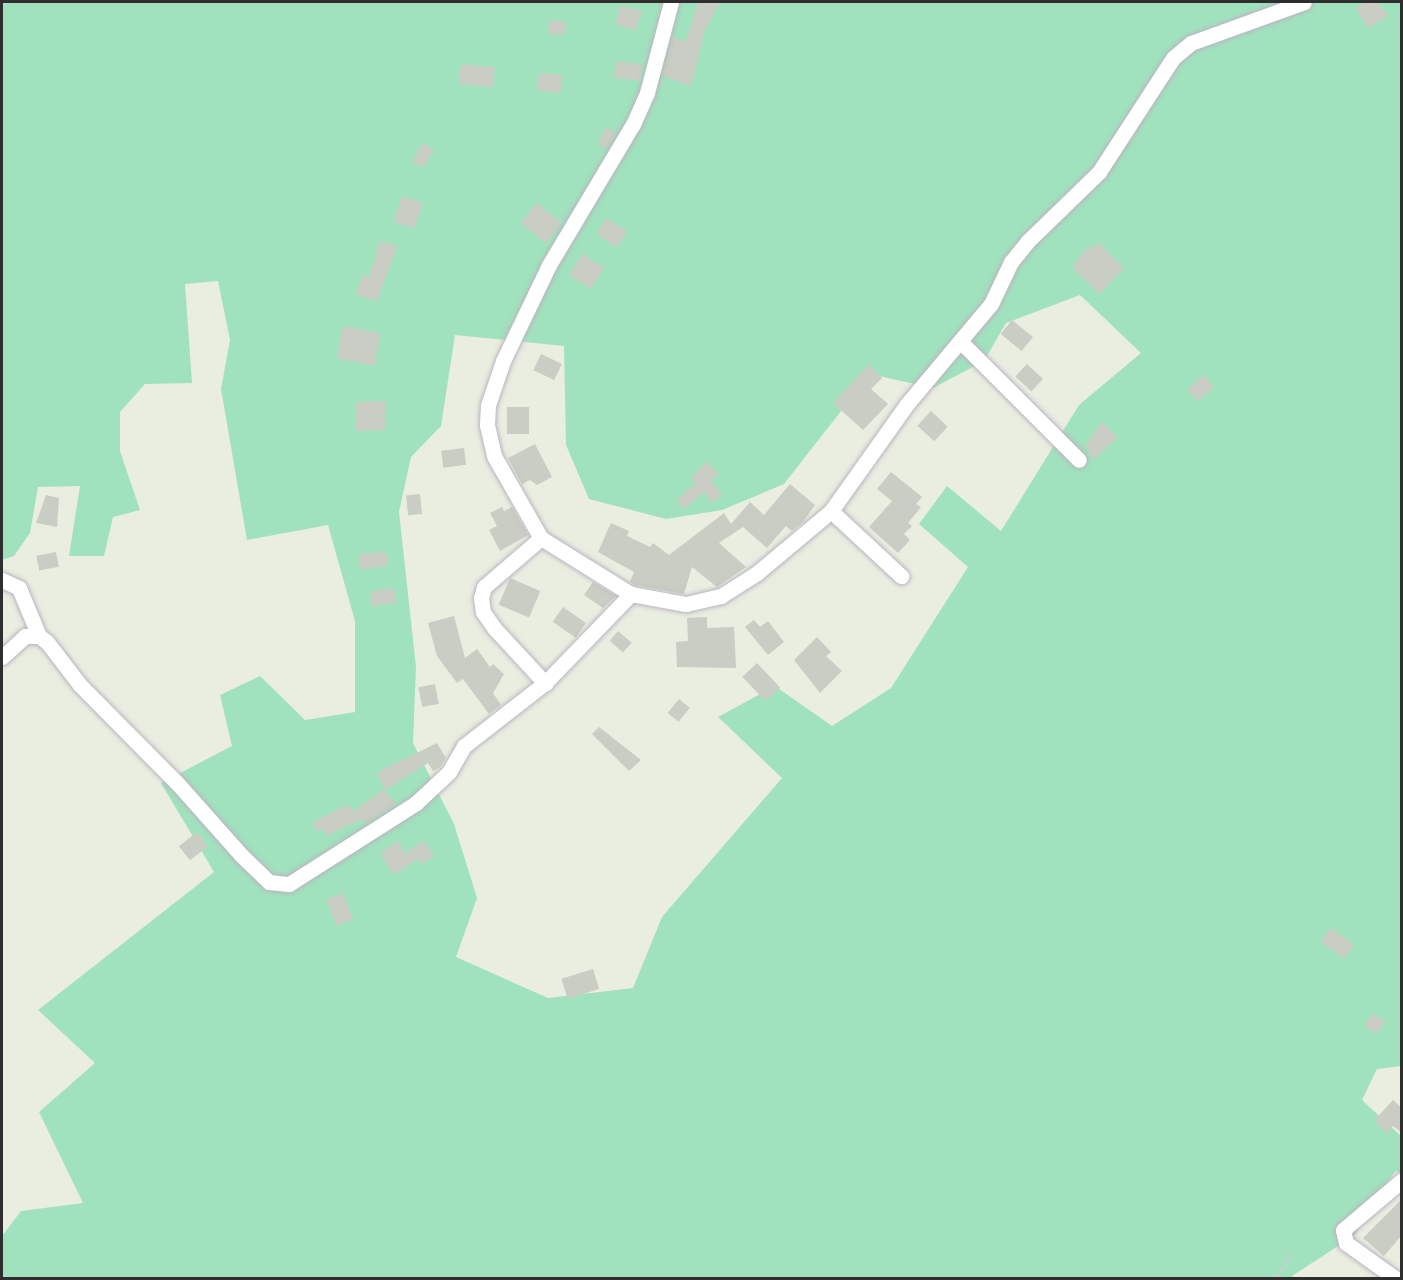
<!DOCTYPE html>
<style>
body{margin:0}
#map{position:relative;width:1403px;height:1280px;overflow:hidden;background:#eaeee1;font-family:Mulish,sans-serif}
div>[style]{position:absolute}
.green>*{inset:0;background:#a0e2be}
.building>*{inset:0;background:#c9cdc3;transform-origin:0 0}
.path>*{height:3px;margin-top:-1.5px;transform-origin:0;background:repeating-linear-gradient(90deg,#cdcdcd 0 4.5px,transparent 0 7.5px)}
.roads{filter:drop-shadow(0 0 2px #bcb4c0) drop-shadow(0 0 2px #bcb4c0)}
.minor>*{height:15px;margin:-7.5px;padding:0 7.5px;transform-origin:7.5px;border-radius:7.5px;background:#fff}
span{translate:-50% -50%;white-space:nowrap;text-align:center;line-height:1.15;-webkit-text-stroke:5px #fff;paint-order:stroke}
.frame{position:absolute;inset:0;border:3px solid #2e2e2e;pointer-events:none}
</style>
<div id="map">
<div class="green">
<div style="clip-path:polygon(evenodd,2px 2px,1401px 2px,1402px 1066px,1377px 1069px,1362px 1100px,1401px 1136px,1402px 1173px,1395px 1171px,1355px 1235px,1292px 1276px,1294px 1278px,2px 1278px,2px 1236px,21px 1211px,83px 1203px,39px 1112px,95px 1063px,38px 1010px,214px 872px,161px 783px,232px 746px,220px 695px,260px 676px,305px 720px,355px 712px,355px 621px,328px 525px,247px 540px,221px 389px,230px 340px,218px 281px,185px 284px,192px 383px,145px 384px,120px 412px,120px 451px,140px 510px,113px 517px,104px 556px,69px 556px,80px 486px,38px 487px,30px 533px,14px 556px,2px 560px,2px 2px,1080px 295px,1141px 353px,1079px 405px,1001px 531px,947px 486px,919px 524px,968px 567px,891px 688px,832px 726px,775px 686px,718px 717px,782px 778px,662px 917px,633px 988px,548px 998px,456px 957px,477px 898px,454px 824px,413px 743px,416px 667px,399px 512px,411px 457px,441px 426px,455px 335px,564px 346px,566px 445px,589px 499px,666px 519px,722px 510px,784px 484px,870px 374px,933px 388px,984px 361px,1006px 323px,1080px 295px)"></div>
</div>
<div class="building">
<div style="clip-path:polygon(698px 2px,720px 2px,705px 30px,691px 86px,662px 76px,672px 37px,686px 41px)"></div>
<div style="clip-path:polygon(1366px 2px,1378px 2px,1388px 16px,1368px 28px,1355px 8px)"></div>
<div style="left:621px;top:5px;width:22px;height:20px;rotate:18deg"></div>
<div style="left:549px;top:20px;width:17px;height:14px;rotate:3deg"></div>
<div style="left:616px;top:61px;width:26px;height:17px;rotate:7deg"></div>
<div style="left:461px;top:64px;width:34px;height:20px;rotate:5deg"></div>
<div style="left:539px;top:73px;width:23px;height:18px;rotate:5deg"></div>
<div style="clip-path:polygon(606px 127px,617px 133px,607px 148px,598px 144px)"></div>
<div style="left:422px;top:143px;width:13px;height:21px;rotate:29deg"></div>
<div style="left:402px;top:196px;width:22px;height:27px;rotate:18deg"></div>
<div style="left:537px;top:203px;width:32px;height:26px;rotate:39deg"></div>
<div style="left:606px;top:218px;width:25px;height:19px;rotate:32deg"></div>
<div style="clip-path:polygon(380px 241px,397px 246px,377px 301px,356px 295px,362px 275px,369px 277px)"></div>
<div style="clip-path:polygon(1098px 242px,1124px 268px,1099px 294px,1072px 267px,1088px 246px,1091px 249px)"></div>
<div style="left:582px;top:254px;width:26px;height:25px;rotate:32deg"></div>
<div style="left:1012px;top:320px;width:27px;height:18px;rotate:39deg"></div>
<div style="left:343px;top:326px;width:38px;height:33px;rotate:11deg"></div>
<div style="left:541px;top:354px;width:23px;height:18px;rotate:25deg"></div>
<div style="clip-path:polygon(869px 364px,882px 378px,871px 389px,888px 404px,863px 430px,833px 403px)"></div>
<div style="left:1027px;top:364px;width:22px;height:17px;rotate:43deg"></div>
<div style="left:1204px;top:375px;width:16px;height:22px;rotate:50deg"></div>
<div style="left:385px;top:401px;width:29px;height:30px;rotate:88deg"></div>
<div style="left:507px;top:407px;width:22px;height:27px"></div>
<div style="left:931px;top:411px;width:23px;height:20px;rotate:43deg"></div>
<div style="clip-path:polygon(1102px 422px,1117px 437px,1094px 460px,1085px 446px)"></div>
<div style="clip-path:polygon(535px 444px,552px 477px,537px 485px,530px 480px,522px 484px,508px 458px)"></div>
<div style="left:464px;top:448px;width:17px;height:23px;rotate:83deg"></div>
<div style="clip-path:polygon(707px 462px,719px 474px,711px 481px,722px 494px,712px 503px,704px 492px,684px 509px,676px 500px,696px 483px,691px 477px)"></div>
<div style="clip-path:polygon(891px 472px,922px 497px,916px 504px,921px 507px,908px 523px,912px 526px,904px 534px,910px 540px,898px 553px,869px 527px,892px 501px,877px 489px)"></div>
<div style="clip-path:polygon(790px 484px,815px 505px,803px 522px,792px 531px,786px 526px,767px 548px,743px 527px,719px 543px,746px 567px,717px 587px,692px 567px,684px 594px,635px 585px,630px 582px,634px 572px,598px 552px,611px 523px,629px 531px,627px 536px,650px 547px,653px 543px,669px 555px,724px 513px,731px 524px,750px 502px,764px 515px)"></div>
<div style="left:420px;top:494px;width:20px;height:14px;rotate:84deg"></div>
<div style="clip-path:polygon(46px 495px,59px 498px,57px 527px,36px 523px)"></div>
<div style="clip-path:polygon(502px 507px,504px 511px,512px 507px,528px 535px,500px 551px,489px 530px,497px 526px,490px 513px)"></div>
<div style="left:386px;top:551px;width:15px;height:28px;rotate:82deg"></div>
<div style="left:56px;top:552px;width:15px;height:20px;rotate:79deg"></div>
<div style="left:510px;top:578px;width:33px;height:29px;rotate:23deg"></div>
<div style="clip-path:polygon(593px 582px,616px 596px,603px 608px,584px 595px)"></div>
<div style="left:394px;top:588px;width:15px;height:24px;rotate:82deg"></div>
<div style="left:563px;top:607px;width:28px;height:18px;rotate:35deg"></div>
<div style="clip-path:polygon(454px 616px,465px 658px,477px 649px,490px 667px,493px 664px,504px 674px,493px 693px,501px 705px,489px 714px,463px 679px,457px 683px,437px 656px,428px 623px)"></div>
<div style="clip-path:polygon(707px 617px,707px 628px,734px 627px,736px 668px,677px 667px,676px 642px,688px 641px,687px 618px)"></div>
<div style="clip-path:polygon(754px 620px,760px 627px,768px 621px,784px 642px,768px 655px,745px 627px)"></div>
<div style="left:618px;top:631px;width:18px;height:13px;rotate:41deg"></div>
<div style="clip-path:polygon(817px 637px,831px 652px,826px 656px,842px 671px,820px 693px,794px 660px)"></div>
<div style="left:757px;top:663px;width:34px;height:20px;rotate:47deg"></div>
<div style="left:435px;top:684px;width:20px;height:17px;rotate:79deg"></div>
<div style="left:679px;top:699px;width:14px;height:18px;rotate:39deg"></div>
<div style="clip-path:polygon(599px 727px,641px 760px,629px 771px,592px 734px)"></div>
<div style="clip-path:polygon(437px 743px,446px 758px,440px 767px,433px 771px,428px 763px,386px 790px,376px 773px)"></div>
<div style="clip-path:polygon(384px 789px,396px 804px,365px 824px,362px 819px,326px 836px,323px 829px,317px 832px,313px 822px,349px 804px,353px 812px)"></div>
<div style="left:197px;top:832px;width:18px;height:23px;rotate:52deg"></div>
<div style="clip-path:polygon(398px 841px,405px 853px,423px 841px,434px 856px,422px 864px,418px 859px,394px 875px,380px 853px)"></div>
<div style="left:343px;top:893px;width:28px;height:18px;rotate:69deg"></div>
<div style="left:1331px;top:928px;width:29px;height:17px;rotate:36deg"></div>
<div style="left:593px;top:969px;width:21px;height:33px;rotate:73deg"></div>
<div style="left:1373px;top:1013px;width:15px;height:15px;rotate:37deg"></div>
<div style="clip-path:polygon(1393px 1100px,1401px 1107px,1401px 1132px,1393px 1126px,1387px 1133px,1374px 1121px)"></div>
<div style="clip-path:polygon(1401px 1200px,1401px 1236px,1384px 1256px,1363px 1238px)"></div>
</div>
<div class="path">
<div style="left:1276px;top:1278px;width:31px;rotate:-59deg"></div>
</div>
<div class="roads">
<div class="minor">
<div style="left:671px;top:2px;width:94px;rotate:104.8deg"></div>
<div style="left:647px;top:93px;width:34px;rotate:114deg"></div>
<div style="left:633px;top:124px;width:164px;rotate:120.8deg"></div>
<div style="left:549px;top:265px;width:106px;rotate:115.6deg"></div>
<div style="left:503px;top:361px;width:46px;rotate:108.8deg"></div>
<div style="left:488px;top:405px;width:20px;rotate:93deg"></div>
<div style="left:487px;top:425px;width:32px;rotate:77deg"></div>
<div style="left:494px;top:456px;width:95px;rotate:60.2deg"></div>
<div style="left:541px;top:538px;width:106px;rotate:31.9deg"></div>
<div style="left:631px;top:594px;width:56px;rotate:10.3deg"></div>
<div style="left:686px;top:604px;width:36px;rotate:-13deg"></div>
<div style="left:721px;top:596px;width:43px;rotate:-32.6deg"></div>
<div style="left:757px;top:573px;width:97px;rotate:-40deg"></div>
<div style="left:831px;top:511px;width:131px;rotate:-54.6deg"></div>
<div style="left:907px;top:404px;width:131px;rotate:-50deg"></div>
<div style="left:991px;top:304px;width:47px;rotate:-64.5deg"></div>
<div style="left:1011px;top:262px;width:27px;rotate:-51deg"></div>
<div style="left:1028px;top:241px;width:99px;rotate:-44.2deg"></div>
<div style="left:1099px;top:172px;width:136px;rotate:-57deg"></div>
<div style="left:1173px;top:58px;width:23px;rotate:-40deg"></div>
<div style="left:1191px;top:43px;width:120px;rotate:-19.9deg"></div>
<div style="left:960px;top:341px;width:168px;rotate:45deg"></div>
<div style="left:831px;top:511px;width:96px;rotate:42.9deg"></div>
<div style="left:541px;top:538px;width:75px;rotate:139.3deg"></div>
<div style="left:484px;top:587px;width:11px;rotate:105deg"></div>
<div style="left:481px;top:598px;width:14px;rotate:82deg"></div>
<div style="left:483px;top:612px;width:21px;rotate:55deg"></div>
<div style="left:495px;top:629px;width:74px;rotate:47.2deg"></div>
<div style="left:2px;top:580px;width:19px;rotate:25deg"></div>
<div style="left:19px;top:588px;width:52px;rotate:67.4deg"></div>
<div style="left:2px;top:657px;width:31px;rotate:-42deg"></div>
<div style="left:25px;top:636px;width:14px"></div>
<div style="left:39px;top:636px;width:10px;rotate:37deg"></div>
<div style="left:47px;top:642px;width:54px;rotate:52.5deg"></div>
<div style="left:80px;top:685px;width:139px;rotate:45.3deg"></div>
<div style="left:178px;top:784px;width:95px;rotate:48.4deg"></div>
<div style="left:241px;top:855px;width:39px;rotate:44deg"></div>
<div style="left:269px;top:882px;width:20px;rotate:6deg"></div>
<div style="left:289px;top:884px;width:151px;rotate:-32.5deg"></div>
<div style="left:416px;top:803px;width:45px;rotate:-43.2deg"></div>
<div style="left:449px;top:772px;width:30px;rotate:-60deg"></div>
<div style="left:464px;top:746px;width:103px;rotate:-37.9deg"></div>
<div style="left:545px;top:683px;width:124px;rotate:-46deg"></div>
<div style="left:1395px;top:1278px;width:60px;rotate:-144.5deg"></div>
<div style="left:1346px;top:1243px;width:13px;rotate:-103deg"></div>
<div style="left:1343px;top:1230px;width:77px;rotate:-40.3deg"></div>
</div>
</div>
<div class="frame"></div>
</div>
